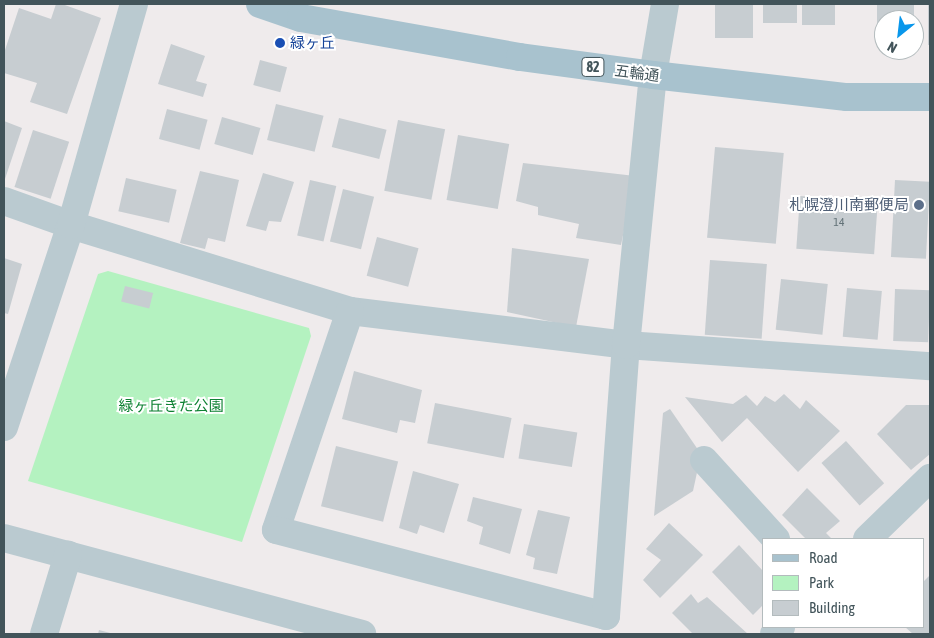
<!DOCTYPE html>
<meta charset="utf-8">
<style>
body{margin:0}
#map{position:relative;width:934px;height:638px;overflow:hidden;background:#efebec;font-family:"Asap Condensed","Noto Sans JP",sans-serif}
div>[style]{position:absolute}
.green>*{inset:0;background:#b4f2c0}
.building>*{inset:0;background:#c7cdd1;transform-origin:0 0}
.minor>*{height:28px;margin:-14px;padding:0 14px;transform-origin:14px;border-radius:14px;background:#bacad0}
.major>*{height:28px;margin:-14px;padding:0 14px;transform-origin:14px;border-radius:14px;background:#a8c2ce}
.dots>*{width:14px;height:14px;translate:-50% -50%;box-sizing:border-box;border:2px solid #fff;border-radius:50%}
span{translate:-50% -50%;white-space:nowrap;text-align:center;line-height:1.15;-webkit-text-stroke:4px #fff;paint-order:stroke}
.number-label{font-size:12px;color:#637278}
.number-label span{-webkit-text-stroke-width:0}
.shield-label span{padding:1px 4px;background:#fff;border:1px solid;border-radius:4px;-webkit-text-stroke-width:0}
.shield-label{font-size:14px;color:#42545a;font-weight:700}
.transit-label{font-size:15px;color:#164399}
.left{translate:0 -50%;text-align:left}
.street-label{font-size:15px;color:#42545a}
.service-label{font-size:15px;color:#4e5e75}
.right{translate:-100% -50%;text-align:right}
.park-label{font-size:15px;color:#0e8132}
.frame{position:absolute;inset:0;border:5px solid #42545a;pointer-events:none}
.legend{position:absolute;left:762px;top:538px;width:162px;height:90px;box-sizing:border-box;background:#fff;border:1px solid #b3bbbd;margin:0;padding:6px 9px;list-style:none;font-size:15px;color:#42545a}
.legend li{display:flex;align-items:center;gap:10px;height:25px}
.legend b{width:25px;border:1px solid #b3bbbd}
.north{position:absolute;left:874px;top:10px;width:50px;height:50px;box-sizing:border-box;background:#fff;border:1px solid #b3bbbd;border-radius:50%;rotate:209deg;font-size:14px;font-weight:700;line-height:20px;text-align:center;color:#42545a}
.north::after{content:'';display:block;margin:auto;width:18px;height:22px;background:#0997eb;clip-path:polygon(50% 0,100% 100%,50% 72%,0 100%)}
</style>
<div id="map">
<div class="green">
<div style="clip-path:polygon(108px 271px,309px 328px,311px 336px,242px 542px,28px 481px,98px 274px)"></div>
</div>
<div class="building">
<div style="clip-path:polygon(56px 4px,62px 4px,101px 18px,67px 114px,30px 102px,37px 83px,4px 73px,4px 53px,19px 8px,51px 19px)"></div>
<div style="left:715px;top:4px;width:38px;height:34px"></div>
<div style="left:763px;top:4px;width:34px;height:19px"></div>
<div style="left:802px;top:4px;width:33px;height:21px"></div>
<div style="clip-path:polygon(877px 4px,914px 4px,914px 20px,884px 20px,884px 30px,877px 30px)"></div>
<div style="left:928px;top:4px;width:2px;height:41px"></div>
<div style="clip-path:polygon(171px 44px,205px 56px,196px 81px,207px 84px,203px 97px,158px 84px)"></div>
<div style="left:260px;top:60px;width:28px;height:26px;rotate:15deg"></div>
<div style="left:276px;top:104px;width:49px;height:37px;rotate:14deg"></div>
<div style="left:167px;top:109px;width:42px;height:31px;rotate:15deg"></div>
<div style="left:222px;top:117px;width:40px;height:28px;rotate:16deg"></div>
<div style="left:339px;top:118px;width:49px;height:30px;rotate:14deg"></div>
<div style="left:398px;top:120px;width:48px;height:72px;rotate:11deg"></div>
<div style="clip-path:polygon(4px 121px,22px 128px,4px 182px)"></div>
<div style="left:33px;top:130px;width:38px;height:60px;rotate:18deg"></div>
<div style="left:458px;top:135px;width:52px;height:66px;rotate:10deg"></div>
<div style="left:715px;top:147px;width:69px;height:91px;rotate:5deg"></div>
<div style="clip-path:polygon(523px 163px,635px 176px,621px 245px,576px 238px,579px 224px,538px 215px,538px 207px,516px 201px)"></div>
<div style="clip-path:polygon(200px 171px,239px 180px,225px 242px,208px 238px,205px 249px,180px 243px)"></div>
<div style="clip-path:polygon(263px 173px,294px 182px,281px 222px,269px 221px,266px 231px,246px 226px)"></div>
<div style="left:126px;top:178px;width:52px;height:34px;rotate:13deg"></div>
<div style="left:310px;top:180px;width:27px;height:57px;rotate:13deg"></div>
<div style="left:895px;top:180px;width:35px;height:77px;rotate:3deg"></div>
<div style="left:343px;top:189px;width:32px;height:54px;rotate:14deg"></div>
<div style="left:800px;top:196px;width:78px;height:53px;rotate:4deg"></div>
<div style="left:377px;top:237px;width:43px;height:40px;rotate:15deg"></div>
<div style="clip-path:polygon(512px 248px,589px 259px,576px 327px,507px 312px)"></div>
<div style="clip-path:polygon(4px 258px,22px 264px,8px 314px,4px 313px)"></div>
<div style="left:710px;top:260px;width:57px;height:75px;rotate:4deg"></div>
<div style="left:781px;top:279px;width:47px;height:51px;rotate:6deg"></div>
<div style="left:125px;top:286px;width:29px;height:16px;rotate:14deg"></div>
<div style="left:847px;top:288px;width:35px;height:49px;rotate:5deg"></div>
<div style="left:895px;top:289px;width:35px;height:52px;rotate:2deg"></div>
<div style="clip-path:polygon(354px 371px,422px 390px,415px 423px,400px 420px,397px 433px,342px 419px)"></div>
<div style="clip-path:polygon(784px 394px,800px 409px,806px 400px,840px 431px,798px 472px,747px 418px,722px 442px,685px 397px,733px 404px,746px 395px,757px 406px,765px 396px,775px 402px)"></div>
<div style="left:435px;top:403px;width:78px;height:41px;rotate:11deg"></div>
<div style="clip-path:polygon(906px 405px,930px 405px,930px 454px,911px 470px,877px 434px)"></div>
<div style="clip-path:polygon(670px 409px,701px 454px,693px 491px,654px 516px,663px 413px)"></div>
<div style="left:524px;top:424px;width:54px;height:35px;rotate:9deg"></div>
<div style="left:846px;top:441px;width:57px;height:33px;rotate:48deg"></div>
<div style="left:336px;top:446px;width:64px;height:62px;rotate:14deg"></div>
<div style="clip-path:polygon(413px 471px,459px 484px,444px 533px,420px 525px,417px 534px,399px 528px)"></div>
<div style="clip-path:polygon(807px 488px,840px 521px,826px 533px,832px 539px,806px 539px,782px 515px)"></div>
<div style="clip-path:polygon(473px 497px,522px 509px,510px 554px,479px 544px,483px 527px,467px 521px)"></div>
<div style="clip-path:polygon(538px 510px,570px 517px,557px 574px,533px 569px,535px 558px,526px 555px)"></div>
<div style="clip-path:polygon(669px 523px,703px 555px,660px 598px,643px 580px,661px 560px,646px 549px)"></div>
<div style="clip-path:polygon(739px 545px,763px 571px,763px 605px,753px 615px,712px 572px)"></div>
<div style="clip-path:polygon(930px 575px,930px 634px,913px 634px,905px 627px,923px 627px,923px 582px)"></div>
<div style="clip-path:polygon(691px 594px,698px 603px,707px 597px,748px 634px,693px 634px,672px 613px)"></div>
<div style="clip-path:polygon(99px 630px,114px 634px,98px 634px)"></div>
</div>
<div class="minor">
<div style="left:4px;top:201px;width:71px;rotate:19.7deg"></div>
<div style="left:71px;top:225px;width:292px;rotate:17.1deg"></div>
<div style="left:350px;top:311px;width:278px;rotate:7deg"></div>
<div style="left:626px;top:345px;width:305px;rotate:4deg"></div>
<div style="left:350px;top:311px;width:231px;rotate:108.7deg"></div>
<div style="left:276px;top:530px;width:341px;rotate:14.6deg"></div>
<div style="left:606px;top:616px;width:272px;rotate:-85.8deg"></div>
<div style="left:626px;top:345px;width:271px;rotate:-84.3deg"></div>
<div style="left:653px;top:75px;width:72px;rotate:-80.4deg"></div>
<div style="left:4px;top:427px;width:213px;rotate:-71.7deg"></div>
<div style="left:71px;top:225px;width:230px;rotate:-74.1deg"></div>
<div style="left:704px;top:460px;width:107px;rotate:47.7deg"></div>
<div style="left:4px;top:538px;width:371px;rotate:15deg"></div>
<div style="left:867px;top:539px;width:88px;rotate:-44.1deg"></div>
<div style="left:44px;top:634px;width:83px;rotate:-73.1deg"></div>
<div style="left:774px;top:634px;width:10px;rotate:-45deg"></div>
</div>
<div class="major">
<div style="left:260px;top:4px;width:43px;rotate:18.9deg"></div>
<div style="left:301px;top:18px;width:222px;rotate:10.1deg"></div>
<div style="left:520px;top:57px;width:134px;rotate:7.7deg"></div>
<div style="left:653px;top:75px;width:195px;rotate:6.5deg"></div>
<div style="left:847px;top:97px;width:83px"></div>
</div>
<div class="dots">
<div style="left:280px;top:43px;background:#1a4fb4"></div>
<div style="left:919px;top:205px;background:#5c6f8a"></div>
</div>
<div class="number-label">
<span style="left:839px;top:223px">14</span>
</div>
<div class="shield-label">
<span style="left:593px;top:67px">82</span>
</div>
<div class="transit-label">
<span class="left" style="left:290px;top:43px">緑ヶ丘</span>
</div>
<div class="street-label">
<span style="left:637px;top:73px;rotate:7deg">五輪通</span>
</div>
<div class="service-label">
<span class="right" style="left:909px;top:205px">札幌澄川南郵便局</span>
</div>
<div class="park-label">
<span style="left:171px;top:406px">緑ヶ丘きた公園</span>
</div>
<div class="frame"></div>
<ul class="legend">
<li><b style="height:6px;background:#a8c2ce"></b>Road</li>
<li><b style="height:14px;background:#b4f2c0"></b>Park</li>
<li><b style="height:14px;background:#c7cdd1"></b>Building</li>
</ul>
<div class="north">N</div>
</div>
